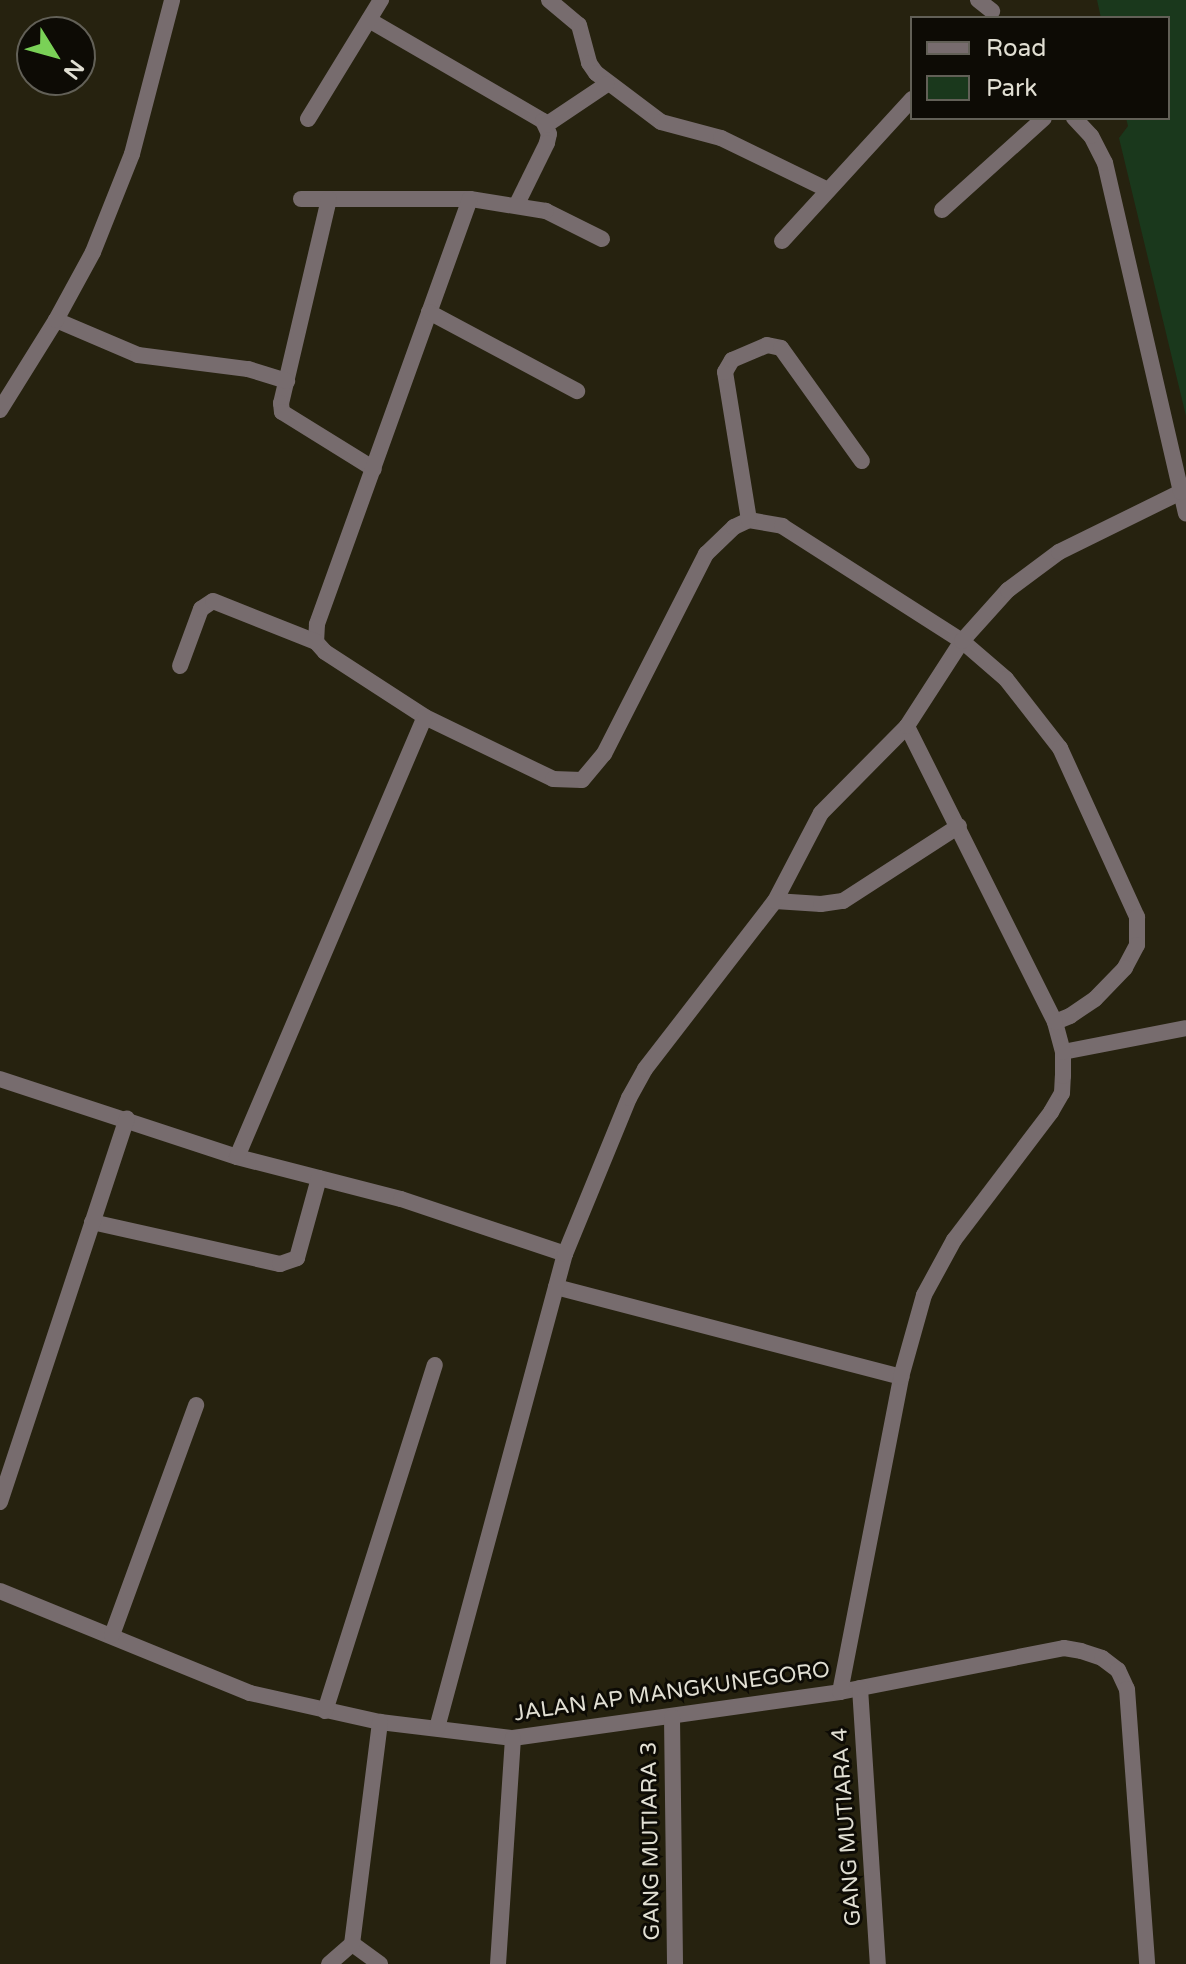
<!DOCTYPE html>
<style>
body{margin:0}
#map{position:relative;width:1186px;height:1964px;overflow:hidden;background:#26220f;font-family:"Varela Round",sans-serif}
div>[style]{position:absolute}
.green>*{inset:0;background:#1a381c}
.minor>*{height:16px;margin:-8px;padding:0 8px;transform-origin:8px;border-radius:8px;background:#776c6e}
span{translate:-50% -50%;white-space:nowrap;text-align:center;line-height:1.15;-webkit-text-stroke:6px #0d0b05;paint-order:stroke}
.street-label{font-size:22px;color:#e1dfd3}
.legend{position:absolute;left:910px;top:16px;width:260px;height:104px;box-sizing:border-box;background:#0d0b05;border:2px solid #626057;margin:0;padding:10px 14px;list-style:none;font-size:24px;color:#e1dfd3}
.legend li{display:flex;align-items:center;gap:16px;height:40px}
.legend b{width:40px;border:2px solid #626057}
.north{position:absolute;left:16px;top:16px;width:80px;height:80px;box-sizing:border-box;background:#0d0b05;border:2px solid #626057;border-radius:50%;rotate:127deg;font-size:22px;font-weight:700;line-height:32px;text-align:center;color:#e1dfd3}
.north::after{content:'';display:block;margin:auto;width:28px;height:36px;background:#7ad157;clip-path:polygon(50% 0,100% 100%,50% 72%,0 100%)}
</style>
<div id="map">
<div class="green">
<div style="clip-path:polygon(1097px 0,1186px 0,1186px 416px,1119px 138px,1128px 126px,1126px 118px,1168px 118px,1168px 18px,1101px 18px)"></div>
</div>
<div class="minor">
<div style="left:549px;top:0;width:39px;rotate:40deg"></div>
<div style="left:579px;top:25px;width:39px;rotate:75deg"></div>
<div style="left:589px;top:63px;width:12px;rotate:55deg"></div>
<div style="left:596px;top:73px;width:81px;rotate:37deg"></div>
<div style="left:661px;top:122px;width:62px;rotate:14.9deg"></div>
<div style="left:721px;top:138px;width:117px;rotate:25.9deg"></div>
<div style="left:978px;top:0;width:18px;rotate:38deg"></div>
<div style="left:369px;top:20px;width:201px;rotate:30.1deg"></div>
<div style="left:543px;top:121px;width:14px;rotate:65deg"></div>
<div style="left:549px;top:134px;width:9px;rotate:103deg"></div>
<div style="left:547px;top:143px;width:68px;rotate:116.2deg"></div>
<div style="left:308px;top:119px;width:140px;rotate:-58.5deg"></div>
<div style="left:546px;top:125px;width:73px;rotate:-33.9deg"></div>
<div style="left:301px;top:199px;width:169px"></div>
<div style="left:329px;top:199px;width:210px;rotate:103.2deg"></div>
<div style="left:281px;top:403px;width:9px;rotate:84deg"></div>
<div style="left:282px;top:412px;width:108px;rotate:31.8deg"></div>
<div style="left:942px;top:210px;width:137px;rotate:-42deg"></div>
<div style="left:602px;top:239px;width:63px;rotate:-153.4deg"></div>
<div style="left:546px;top:211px;width:77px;rotate:-171deg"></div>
<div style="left:470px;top:199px;width:452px;rotate:109.8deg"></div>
<div style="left:317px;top:624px;width:18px;rotate:93deg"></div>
<div style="left:316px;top:642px;width:13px;rotate:48deg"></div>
<div style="left:325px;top:652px;width:119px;rotate:33deg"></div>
<div style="left:425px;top:717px;width:142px;rotate:25.8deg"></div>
<div style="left:553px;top:779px;width:29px;rotate:2deg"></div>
<div style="left:582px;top:780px;width:34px;rotate:-50deg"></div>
<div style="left:604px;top:754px;width:225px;rotate:-63deg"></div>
<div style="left:706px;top:554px;width:39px;rotate:-44deg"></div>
<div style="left:734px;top:527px;width:17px;rotate:-25deg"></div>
<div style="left:749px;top:520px;width:34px;rotate:10deg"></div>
<div style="left:782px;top:526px;width:214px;rotate:32.6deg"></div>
<div style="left:962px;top:641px;width:58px;rotate:40.8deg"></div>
<div style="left:1006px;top:679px;width:88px;rotate:52deg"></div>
<div style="left:1060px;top:748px;width:186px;rotate:65.5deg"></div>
<div style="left:1137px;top:917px;width:28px;rotate:90deg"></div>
<div style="left:1137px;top:945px;width:26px;rotate:118deg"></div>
<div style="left:1125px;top:968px;width:43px;rotate:134.1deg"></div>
<div style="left:1095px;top:999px;width:30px;rotate:146deg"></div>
<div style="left:1070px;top:1016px;width:16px;rotate:158deg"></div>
<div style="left:782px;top:241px;width:193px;rotate:-47.5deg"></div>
<div style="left:429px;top:312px;width:168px;rotate:28.1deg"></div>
<div style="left:56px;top:320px;width:89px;rotate:23.1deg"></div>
<div style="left:138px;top:355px;width:111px;rotate:7.3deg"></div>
<div style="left:248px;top:369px;width:41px;rotate:17.1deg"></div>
<div style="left:0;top:410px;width:106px;rotate:-58.1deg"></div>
<div style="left:56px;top:320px;width:77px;rotate:-61.4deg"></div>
<div style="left:93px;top:252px;width:105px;rotate:-68.3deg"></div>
<div style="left:132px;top:154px;width:159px;rotate:-75.4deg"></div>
<div style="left:1181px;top:492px;width:22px;rotate:77deg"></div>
<div style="left:749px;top:520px;width:150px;rotate:-99.2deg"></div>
<div style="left:725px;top:372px;width:14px;rotate:-60deg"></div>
<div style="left:732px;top:360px;width:38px;rotate:-23deg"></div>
<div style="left:767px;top:345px;width:14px;rotate:12deg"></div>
<div style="left:781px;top:348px;width:139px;rotate:54.4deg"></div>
<div style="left:180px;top:666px;width:61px;rotate:-69.8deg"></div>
<div style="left:201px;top:609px;width:14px;rotate:-34deg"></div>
<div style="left:213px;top:601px;width:111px;rotate:21.7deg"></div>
<div style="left:775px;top:901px;width:46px;rotate:3.7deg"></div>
<div style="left:821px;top:904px;width:22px;rotate:-8deg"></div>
<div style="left:843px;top:901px;width:138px;rotate:-32.9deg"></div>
<div style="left:1063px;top:1052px;width:125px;rotate:-11deg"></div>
<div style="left:0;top:1079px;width:250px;rotate:18.2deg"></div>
<div style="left:237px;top:1157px;width:169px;rotate:14.4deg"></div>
<div style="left:401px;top:1199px;width:173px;rotate:18.5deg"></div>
<div style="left:237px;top:1157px;width:478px;rotate:-66.9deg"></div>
<div style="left:92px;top:1222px;width:193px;rotate:12.6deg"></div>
<div style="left:280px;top:1264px;width:18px;rotate:-19deg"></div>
<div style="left:297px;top:1258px;width:83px;rotate:-74.6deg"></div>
<div style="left:556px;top:1287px;width:357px;rotate:14.6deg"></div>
<div style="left:0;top:1502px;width:404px;rotate:-71.7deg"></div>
<div style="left:0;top:1591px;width:270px;rotate:22.2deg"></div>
<div style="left:250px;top:1693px;width:133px;rotate:12.6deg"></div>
<div style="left:380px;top:1722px;width:134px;rotate:6.9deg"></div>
<div style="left:513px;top:1738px;width:330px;rotate:-8deg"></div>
<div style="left:840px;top:1692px;width:228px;rotate:-11.1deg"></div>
<div style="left:1064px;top:1648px;width:17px;rotate:10deg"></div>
<div style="left:1081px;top:1651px;width:22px;rotate:18deg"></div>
<div style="left:1102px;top:1658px;width:20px;rotate:37deg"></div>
<div style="left:1118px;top:1670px;width:21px;rotate:65deg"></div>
<div style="left:1127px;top:1689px;width:276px;rotate:85.8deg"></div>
<div style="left:112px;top:1635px;width:245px;rotate:-69.9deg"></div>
<div style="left:860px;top:1688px;width:277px;rotate:86.3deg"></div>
<div style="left:840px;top:1692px;width:321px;rotate:-79deg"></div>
<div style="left:901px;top:1377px;width:85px;rotate:-74.3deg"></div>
<div style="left:924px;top:1295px;width:63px;rotate:-61.4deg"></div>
<div style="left:954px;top:1240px;width:161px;rotate:-52.8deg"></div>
<div style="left:1051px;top:1112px;width:22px;rotate:-60deg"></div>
<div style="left:1062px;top:1093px;width:17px;rotate:-87deg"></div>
<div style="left:1063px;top:1076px;width:24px;rotate:-90deg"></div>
<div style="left:1063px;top:1052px;width:31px;rotate:-105deg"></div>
<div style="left:1055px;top:1022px;width:331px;rotate:-116.6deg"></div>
<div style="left:325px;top:1711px;width:363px;rotate:-72.4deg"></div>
<div style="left:672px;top:1717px;width:247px;rotate:89.3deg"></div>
<div style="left:437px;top:1728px;width:491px;rotate:-74.9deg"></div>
<div style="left:565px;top:1254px;width:169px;rotate:-67.7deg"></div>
<div style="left:629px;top:1098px;width:33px;rotate:-61deg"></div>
<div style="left:645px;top:1069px;width:212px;rotate:-52.3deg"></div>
<div style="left:775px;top:901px;width:99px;rotate:-62.4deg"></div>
<div style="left:821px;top:813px;width:122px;rotate:-45.3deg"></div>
<div style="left:907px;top:726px;width:101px;rotate:-57.1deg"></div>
<div style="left:962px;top:641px;width:69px;rotate:-48deg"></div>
<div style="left:1008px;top:590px;width:64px;rotate:-36.7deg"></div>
<div style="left:1059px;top:552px;width:136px;rotate:-26.2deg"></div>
<div style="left:1181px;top:492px;width:338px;rotate:-103deg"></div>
<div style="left:1105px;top:163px;width:30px;rotate:-117deg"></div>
<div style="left:1091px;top:136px;width:25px;rotate:-133deg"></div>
<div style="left:329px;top:1964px;width:30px;rotate:-41deg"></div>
<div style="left:380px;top:1964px;width:34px;rotate:-144deg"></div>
<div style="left:352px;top:1944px;width:224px;rotate:-82.8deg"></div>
<div style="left:498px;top:1964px;width:226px;rotate:-86.2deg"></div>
</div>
<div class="street-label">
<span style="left:672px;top:1692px;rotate:-8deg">JALAN AP MANGKUNEGORO</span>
<span style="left:847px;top:1827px;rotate:-94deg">GANG MUTIARA 4</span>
<span style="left:651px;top:1841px;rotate:-91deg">GANG MUTIARA 3</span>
</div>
<ul class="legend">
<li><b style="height:10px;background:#776c6e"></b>Road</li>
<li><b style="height:22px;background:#1a381c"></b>Park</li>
</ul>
<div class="north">N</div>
</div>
